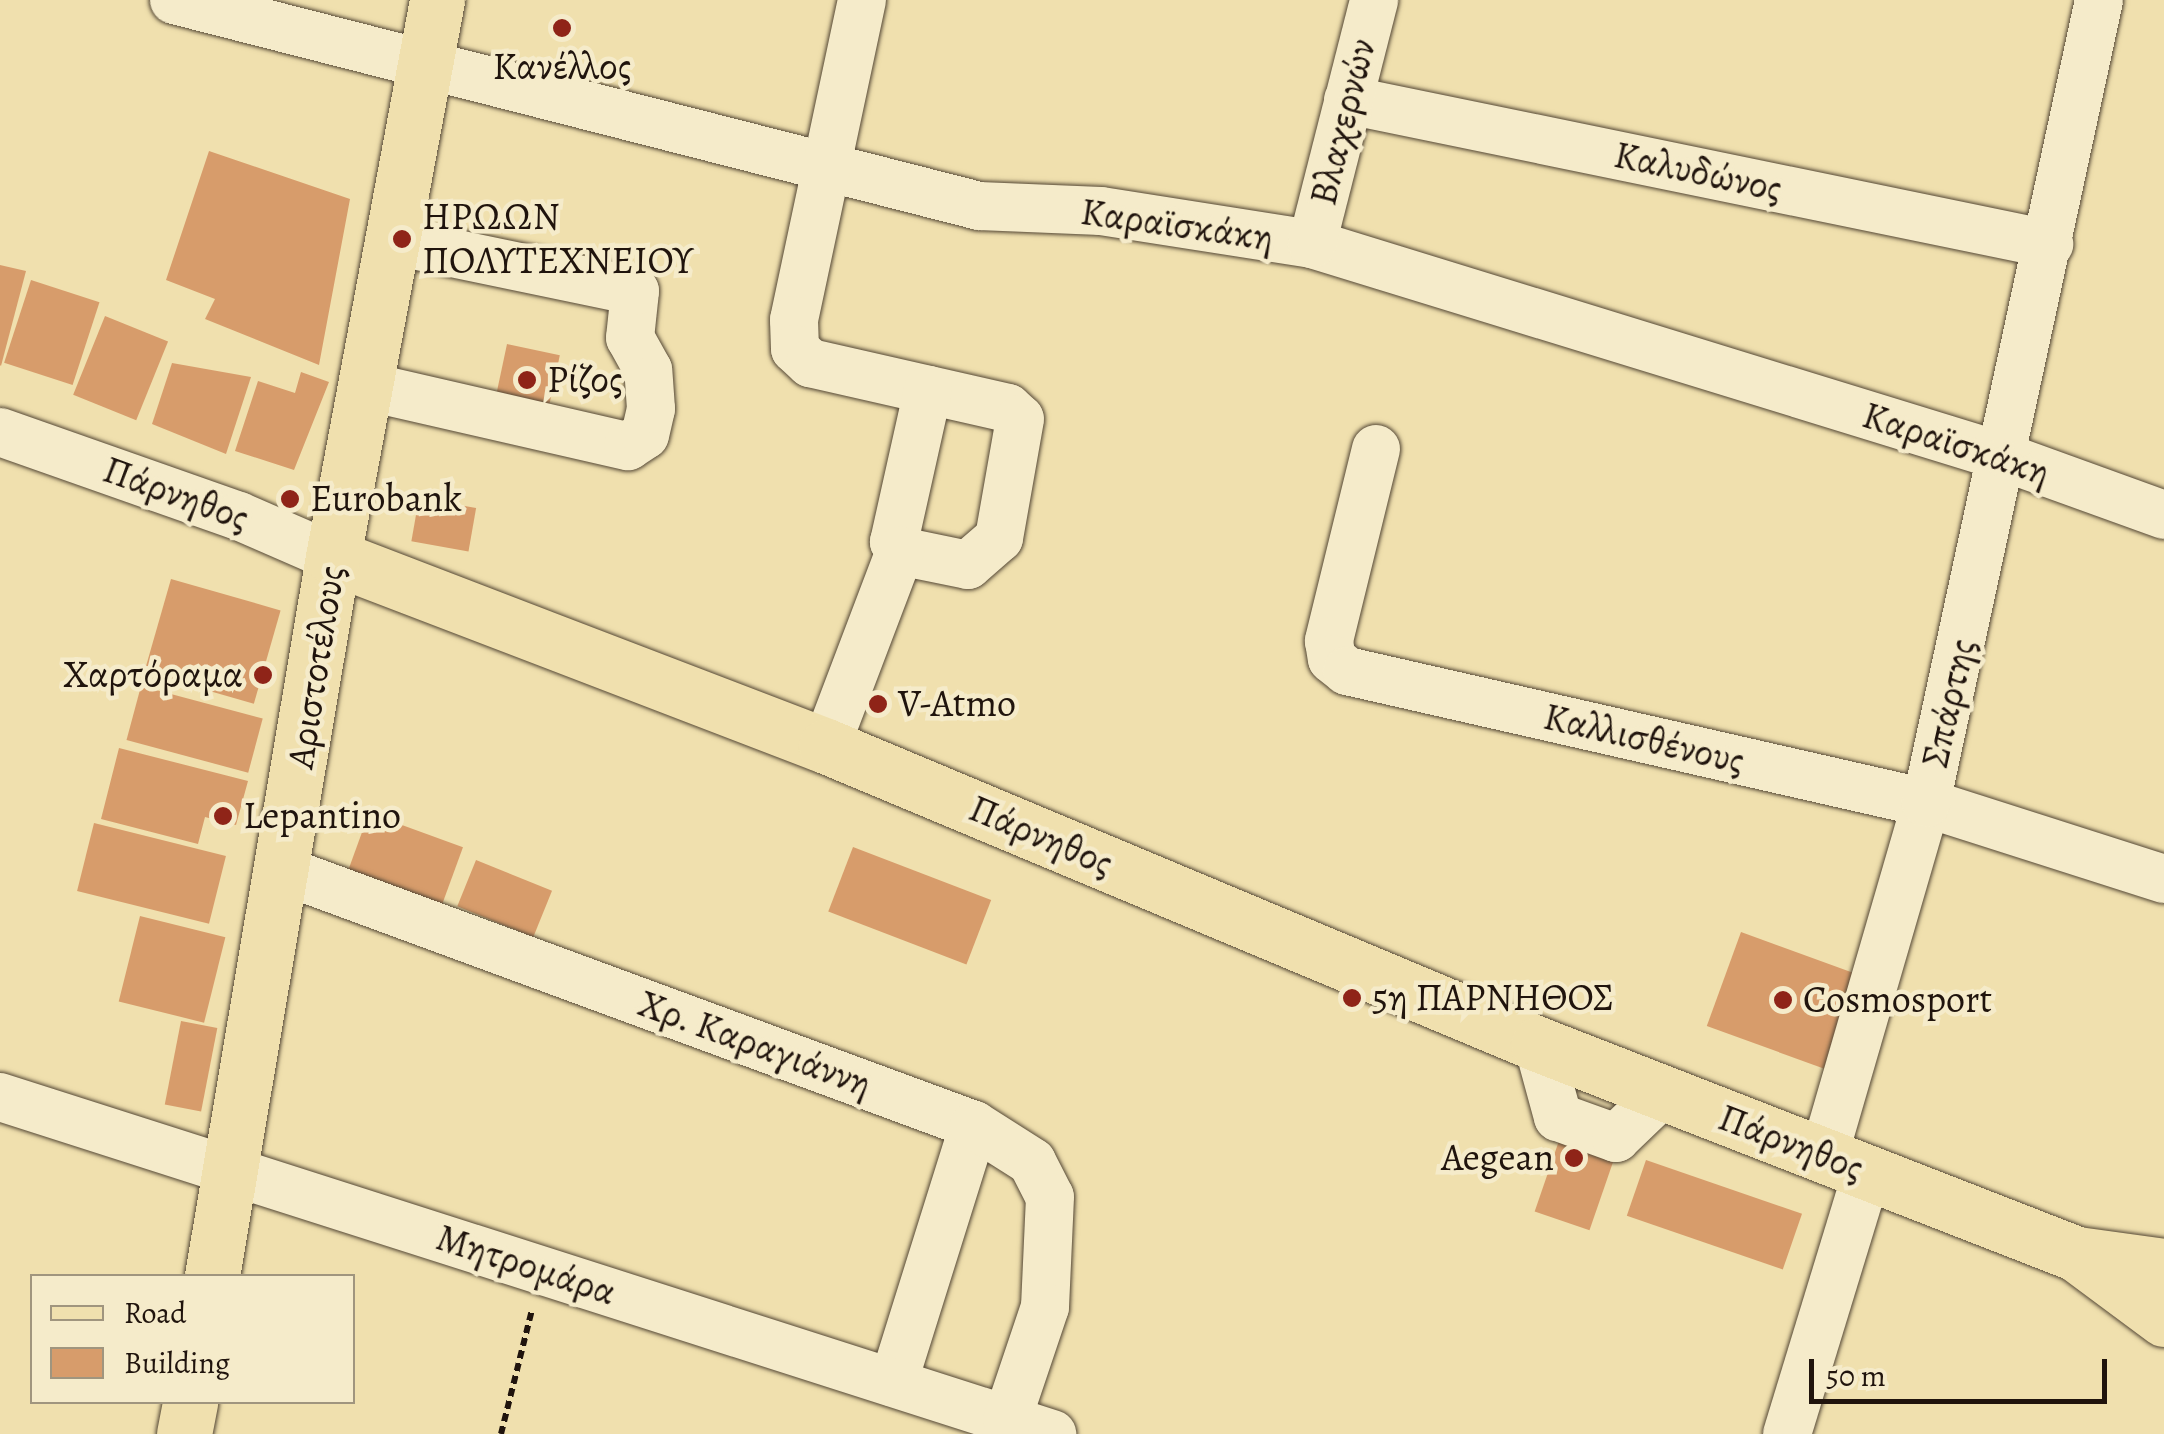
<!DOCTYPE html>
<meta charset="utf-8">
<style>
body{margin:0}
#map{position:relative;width:2164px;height:1434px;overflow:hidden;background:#f0e0ae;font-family:Alegreya,serif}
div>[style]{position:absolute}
.building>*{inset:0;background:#d79c6b;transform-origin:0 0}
.path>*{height:6px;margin-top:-3px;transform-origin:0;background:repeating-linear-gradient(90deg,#20140d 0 8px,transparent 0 13px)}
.roads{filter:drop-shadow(0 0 2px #544735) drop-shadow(0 0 2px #544735)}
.minor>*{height:48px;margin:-24px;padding:0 24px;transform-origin:24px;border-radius:24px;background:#f5ebca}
.major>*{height:55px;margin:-27.5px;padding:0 27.5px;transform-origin:27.5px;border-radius:27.5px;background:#f0e0ae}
.dots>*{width:28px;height:28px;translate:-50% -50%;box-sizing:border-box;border:5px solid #f5ebca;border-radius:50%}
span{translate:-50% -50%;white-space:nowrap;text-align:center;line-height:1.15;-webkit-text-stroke:9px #f5ebca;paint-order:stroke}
.poi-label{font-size:38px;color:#20140d}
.left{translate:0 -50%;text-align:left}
.right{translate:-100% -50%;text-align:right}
.street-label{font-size:38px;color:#20140d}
.legend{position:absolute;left:30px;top:1274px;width:325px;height:130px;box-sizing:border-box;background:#f5ebca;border:2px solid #a0957e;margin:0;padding:12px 18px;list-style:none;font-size:30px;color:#20140d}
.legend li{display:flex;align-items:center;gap:20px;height:50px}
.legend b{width:50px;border:2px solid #a0957e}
.scale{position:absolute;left:1809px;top:1359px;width:298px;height:45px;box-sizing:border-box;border:5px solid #20140d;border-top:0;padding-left:12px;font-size:30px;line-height:35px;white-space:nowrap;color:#20140d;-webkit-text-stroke:8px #f5ebca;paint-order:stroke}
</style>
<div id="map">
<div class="building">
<div style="clip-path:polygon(209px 151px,350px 199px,319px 365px,205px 319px,215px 299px,166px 280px)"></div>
<div style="clip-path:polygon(0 265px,26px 271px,1px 366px,0 365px)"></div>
<div style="left:31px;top:280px;width:72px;height:87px;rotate:18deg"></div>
<div style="left:105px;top:316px;width:68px;height:85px;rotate:22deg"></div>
<div style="left:507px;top:344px;width:54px;height:61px;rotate:12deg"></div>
<div style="clip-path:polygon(172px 363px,251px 377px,226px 454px,152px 424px)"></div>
<div style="clip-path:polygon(301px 372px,329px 382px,294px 470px,235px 451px,258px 381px,295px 393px)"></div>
<div style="left:419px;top:498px;width:58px;height:44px;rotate:10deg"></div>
<div style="left:171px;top:579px;width:114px;height:97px;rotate:16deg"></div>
<div style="left:141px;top:686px;width:126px;height:56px;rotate:15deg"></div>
<div style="clip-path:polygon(119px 748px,248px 781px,236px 825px,205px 817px,198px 844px,101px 819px)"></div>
<div style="left:369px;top:813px;width:100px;height:64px;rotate:20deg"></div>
<div style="left:94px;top:823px;width:136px;height:70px;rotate:14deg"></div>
<div style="left:853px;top:847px;width:148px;height:69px;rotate:21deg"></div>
<div style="left:476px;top:860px;width:82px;height:50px;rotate:22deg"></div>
<div style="left:140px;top:916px;width:88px;height:88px;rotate:14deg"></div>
<div style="left:1741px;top:932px;width:125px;height:100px;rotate:20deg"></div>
<div style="left:181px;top:1021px;width:37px;height:85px;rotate:11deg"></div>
<div style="left:1562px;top:1132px;width:58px;height:84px;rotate:19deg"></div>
<div style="left:1646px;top:1160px;width:165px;height:59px;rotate:19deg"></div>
</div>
<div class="path">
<div style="left:501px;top:1434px;width:128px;rotate:-76deg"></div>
</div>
<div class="roads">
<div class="minor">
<div style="left:174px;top:0;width:831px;rotate:14.35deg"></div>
<div style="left:979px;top:206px;width:122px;rotate:2.3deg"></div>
<div style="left:1101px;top:211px;width:214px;rotate:8.9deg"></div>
<div style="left:1312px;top:244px;width:724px;rotate:17.11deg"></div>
<div style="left:2004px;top:457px;width:170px;rotate:19.9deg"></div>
<div style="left:862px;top:0;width:327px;rotate:102deg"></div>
<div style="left:794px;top:320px;width:29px;rotate:88deg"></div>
<div style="left:795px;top:349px;width:21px;rotate:43deg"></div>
<div style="left:810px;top:363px;width:203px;rotate:12.8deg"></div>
<div style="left:1008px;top:408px;width:16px;rotate:43deg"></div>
<div style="left:1020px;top:419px;width:121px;rotate:100deg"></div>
<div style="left:999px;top:538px;width:41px;rotate:138.9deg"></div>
<div style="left:968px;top:565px;width:69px;rotate:-168.4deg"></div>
<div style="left:900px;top:551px;width:11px;rotate:-124deg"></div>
<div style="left:894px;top:542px;width:156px;rotate:-77.4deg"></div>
<div style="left:1348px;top:100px;width:716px;rotate:11.61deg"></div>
<div style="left:1312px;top:244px;width:252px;rotate:-75.7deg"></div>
<div style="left:365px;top:386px;width:270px;rotate:12.9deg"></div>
<div style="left:628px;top:446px;width:20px;rotate:-33deg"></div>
<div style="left:645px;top:435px;width:27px;rotate:-77deg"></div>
<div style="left:651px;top:409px;width:39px;rotate:-94deg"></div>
<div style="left:648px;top:370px;width:37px;rotate:-119deg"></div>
<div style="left:630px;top:338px;width:47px;rotate:-83.9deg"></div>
<div style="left:635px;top:291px;width:246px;rotate:-168.3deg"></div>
<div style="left:0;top:432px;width:253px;rotate:19.4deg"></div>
<div style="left:239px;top:516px;width:103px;rotate:23.6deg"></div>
<div style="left:1376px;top:449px;width:198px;rotate:103.8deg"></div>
<div style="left:1329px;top:641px;width:18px;rotate:81deg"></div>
<div style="left:1332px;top:659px;width:19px;rotate:39deg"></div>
<div style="left:1347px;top:671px;width:594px;rotate:12.84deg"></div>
<div style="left:1926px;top:803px;width:250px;rotate:17.7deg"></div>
<div style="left:826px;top:746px;width:209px;rotate:-69.2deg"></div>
<div style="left:282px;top:870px;width:737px;rotate:20.23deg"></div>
<div style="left:974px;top:1125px;width:270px;rotate:107.4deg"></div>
<div style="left:1538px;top:1044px;width:76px;rotate:74.7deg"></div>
<div style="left:1558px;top:1117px;width:62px;rotate:19.9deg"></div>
<div style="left:1616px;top:1138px;width:65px;rotate:-43.8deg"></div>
<div style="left:0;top:1097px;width:1105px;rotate:17.76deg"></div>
<div style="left:974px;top:1125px;width:69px;rotate:32.5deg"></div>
<div style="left:1032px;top:1162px;width:39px;rotate:63deg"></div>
<div style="left:1050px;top:1197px;width:110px;rotate:92.6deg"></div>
<div style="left:1045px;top:1307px;width:119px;rotate:108.6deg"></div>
<div style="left:1824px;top:1155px;width:366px;rotate:-73.8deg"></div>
<div style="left:1926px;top:803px;width:821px;rotate:-77.84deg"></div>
<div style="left:1787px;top:1434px;width:274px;rotate:-73deg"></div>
</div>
<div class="major">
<div style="left:333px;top:557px;width:528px;rotate:20.98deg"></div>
<div style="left:826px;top:746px;width:772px;rotate:22.71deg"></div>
<div style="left:1538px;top:1044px;width:578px;rotate:21.29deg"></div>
<div style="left:2077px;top:1254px;width:88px;rotate:7.9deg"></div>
<div style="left:2079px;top:1256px;width:106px;rotate:36.5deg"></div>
<div style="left:212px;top:1276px;width:729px;rotate:-80.45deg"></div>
<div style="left:333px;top:557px;width:567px;rotate:-79.42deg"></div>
<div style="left:184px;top:1434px;width:33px;rotate:-79deg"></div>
</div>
</div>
<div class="dots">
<div style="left:562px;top:28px;background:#8f2418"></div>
<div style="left:402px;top:239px;background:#8f2418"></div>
<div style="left:527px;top:380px;background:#8f2418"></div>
<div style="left:290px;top:499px;background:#8f2418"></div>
<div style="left:263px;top:675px;background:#8f2418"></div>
<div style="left:878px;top:704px;background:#8f2418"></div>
<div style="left:223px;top:816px;background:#8f2418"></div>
<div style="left:1352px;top:998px;background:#8f2418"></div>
<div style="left:1783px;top:1000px;background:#8f2418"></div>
<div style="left:1574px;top:1158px;background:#8f2418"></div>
</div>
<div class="poi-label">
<span style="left:562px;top:67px">Κανέλλος</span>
<span class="left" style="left:422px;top:239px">ΗΡΩΩΝ<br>ΠΟΛΥΤΕΧΝΕΙΟΥ</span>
<span class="left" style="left:547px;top:380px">Ρίζος</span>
<span class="left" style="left:310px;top:499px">Eurobank</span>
<span class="right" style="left:243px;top:675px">Χαρτόραμα</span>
<span class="left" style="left:898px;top:704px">V-Atmo</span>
<span class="left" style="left:243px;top:816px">Lepantino</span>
<span class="left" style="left:1372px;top:998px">5η ΠΑΡΝΗΘΟΣ</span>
<span class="left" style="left:1803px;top:1000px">Cosmosport</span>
<span class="right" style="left:1554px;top:1158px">Aegean</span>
</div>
<div class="street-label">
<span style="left:1343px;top:122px;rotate:-76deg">Βλαχερνών</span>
<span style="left:1698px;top:172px;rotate:12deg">Καλυδώνος</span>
<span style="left:1177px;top:225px;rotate:8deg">Καραϊσκάκη</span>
<span style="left:1956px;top:444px;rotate:18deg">Καραϊσκάκη</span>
<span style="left:176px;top:494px;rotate:20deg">Πάρνηθος</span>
<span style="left:316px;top:667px;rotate:-81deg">Αριστοτέλους</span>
<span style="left:1949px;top:703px;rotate:-77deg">Σπάρτης</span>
<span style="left:1644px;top:739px;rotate:13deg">Καλλισθένους</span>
<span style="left:1041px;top:836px;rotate:23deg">Πάρνηθος</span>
<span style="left:755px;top:1044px;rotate:20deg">Χρ. Καραγιάννη</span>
<span style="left:1791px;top:1143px;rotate:21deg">Πάρνηθος</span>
<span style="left:526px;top:1265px;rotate:18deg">Μητρομάρα</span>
</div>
<ul class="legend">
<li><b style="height:12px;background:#f0e0ae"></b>Road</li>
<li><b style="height:28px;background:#d79c6b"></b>Building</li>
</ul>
<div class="scale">50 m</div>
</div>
